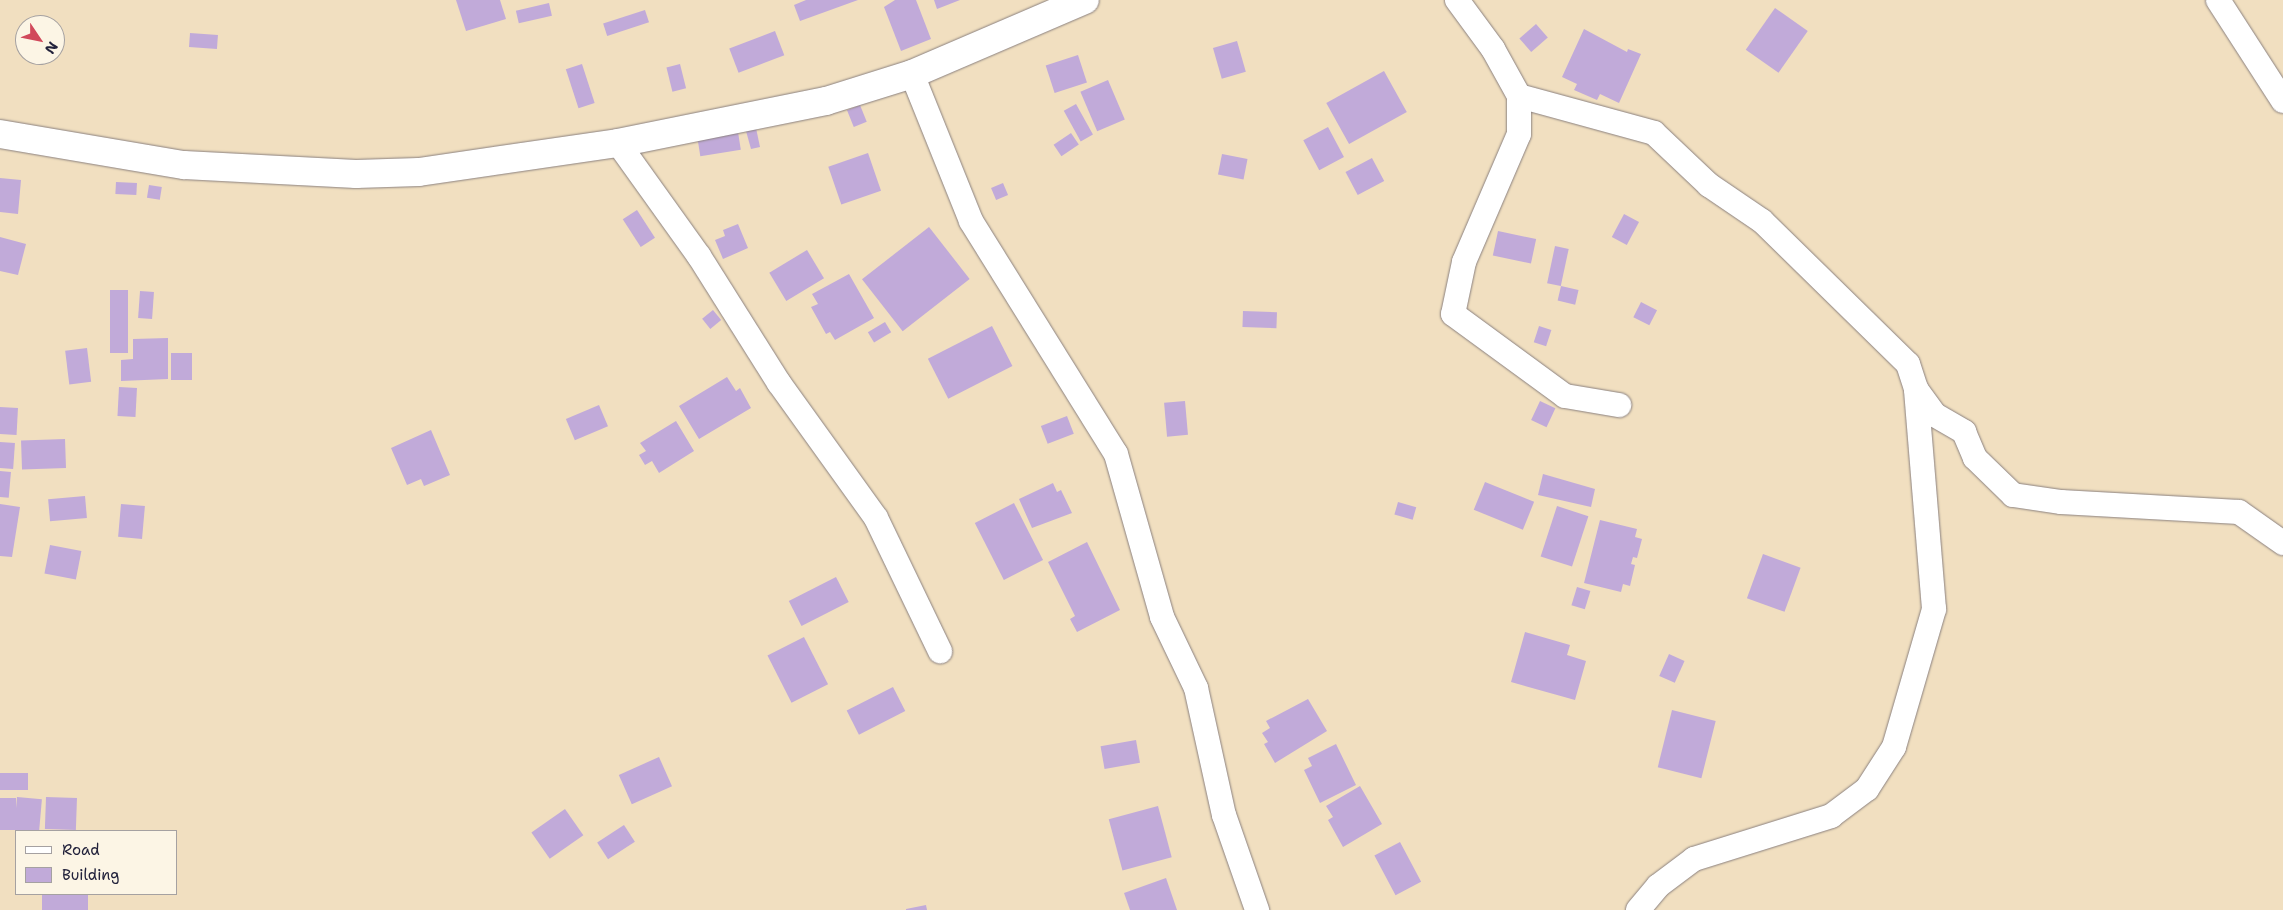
<!DOCTYPE html>
<style>
body{margin:0}
#map{position:relative;width:2283px;height:910px;overflow:hidden;background:#f1dfc0;font-family:"Shantell Sans",sans-serif}
div>[style]{position:absolute}
.building>*{inset:0;background:#c1aad9;transform-origin:0 0}
.roads{filter:drop-shadow(0 0 1px #8a807e) drop-shadow(0 0 1px #8a807e)}
.street>*{height:24px;margin:-12px;padding:0 12px;transform-origin:12px;border-radius:12px;background:#fff}
.secondary>*{height:28px;margin:-14px;padding:0 14px;transform-origin:14px;border-radius:14px;background:#fff}
span{translate:-50% -50%;white-space:nowrap;text-align:center;line-height:1.15;-webkit-text-stroke:4px #fcf5e5;paint-order:stroke}
.legend{position:absolute;left:15px;top:830px;width:162px;height:65px;box-sizing:border-box;background:#fcf5e5;border:1px solid #a5a1a1;margin:0;padding:6px 9px;list-style:none;font-size:15px;color:#22223b}
.legend li{display:flex;align-items:center;gap:10px;height:25px}
.legend b{width:25px;border:1px solid #a5a1a1}
.north{position:absolute;left:15px;top:15px;width:50px;height:50px;box-sizing:border-box;background:#fcf5e5;border:1px solid #a5a1a1;border-radius:50%;rotate:124deg;font-size:14px;font-weight:700;line-height:20px;text-align:center;color:#22223b}
.north::after{content:'';display:block;margin:auto;width:18px;height:22px;background:#d1495b;clip-path:polygon(50% 0,100% 100%,50% 72%,0 100%)}
</style>
<div id="map">
<div class="building">
<div style="clip-path:polygon(456px 0,500px 0,506px 19px,466px 31px)"></div>
<div style="clip-path:polygon(806px 0,858px 0,800px 21px,794px 5px)"></div>
<div style="clip-path:polygon(895px 0,916px 0,931px 39px,901px 51px,884px 7px)"></div>
<div style="clip-path:polygon(934px 0,960px 0,937px 9px)"></div>
<div style="left:549px;top:3px;width:13px;height:34px;rotate:77deg"></div>
<div style="left:1775px;top:8px;width:40px;height:51px;rotate:35deg"></div>
<div style="left:645px;top:10px;width:13px;height:44px;rotate:72deg"></div>
<div style="left:1536px;top:24px;width:18px;height:22px;rotate:49deg"></div>
<div style="clip-path:polygon(1584px 29px,1627px 52px,1628px 49px,1641px 54px,1619px 103px,1600px 94px,1597px 100px,1574px 90px,1577px 84px,1562px 77px)"></div>
<div style="left:775px;top:31px;width:26px;height:49px;rotate:69deg"></div>
<div style="left:190px;top:33px;width:28px;height:14px;rotate:4deg"></div>
<div style="left:1237px;top:41px;width:32px;height:25px;rotate:74deg"></div>
<div style="left:1078px;top:55px;width:29px;height:34px;rotate:72deg"></div>
<div style="left:582px;top:64px;width:41px;height:17px;rotate:72deg"></div>
<div style="left:680px;top:64px;width:25px;height:14px;rotate:76deg"></div>
<div style="left:1384px;top:71px;width:47px;height:66px;rotate:61deg"></div>
<div style="left:1108px;top:80px;width:43px;height:30px;rotate:67deg"></div>
<div style="left:1076px;top:104px;width:35px;height:14px;rotate:61deg"></div>
<div style="left:860px;top:105px;width:18px;height:14px;rotate:68deg"></div>
<div style="left:1328px;top:127px;width:34px;height:28px;rotate:62deg"></div>
<div style="clip-path:polygon(756px 128px,760px 147px,751px 149px,746px 131px)"></div>
<div style="left:738px;top:132px;width:18px;height:41px;rotate:81deg"></div>
<div style="left:1071px;top:133px;width:14px;height:21px;rotate:56deg"></div>
<div style="left:868px;top:153px;width:40px;height:42px;rotate:71deg"></div>
<div style="left:1222px;top:154px;width:26px;height:21px;rotate:11deg"></div>
<div style="left:1372px;top:158px;width:26px;height:30px;rotate:62deg"></div>
<div style="clip-path:polygon(0 178px,21px 180px,18px 214px,0 212px)"></div>
<div style="left:116px;top:182px;width:21px;height:12px;rotate:3deg"></div>
<div style="left:1003px;top:183px;width:13px;height:13px;rotate:67deg"></div>
<div style="left:149px;top:185px;width:13px;height:13px;rotate:9deg"></div>
<div style="left:637px;top:210px;width:33px;height:17px;rotate:57deg"></div>
<div style="left:1624px;top:214px;width:17px;height:26px;rotate:28deg"></div>
<div style="clip-path:polygon(738px 224px,748px 248px,723px 259px,715px 240px,725px 236px,723px 230px)"></div>
<div style="left:929px;top:227px;width:66px;height:85px;rotate:52deg"></div>
<div style="left:1498px;top:231px;width:39px;height:25px;rotate:12deg"></div>
<div style="clip-path:polygon(0 237px,26px 244px,18px 275px,0 271px)"></div>
<div style="left:1555px;top:246px;width:14px;height:38px;rotate:12deg"></div>
<div style="left:807px;top:250px;width:33px;height:44px;rotate:59deg"></div>
<div style="clip-path:polygon(849px 274px,874px 318px,835px 340px,830px 332px,826px 334px,811px 307px,818px 304px,812px 294px)"></div>
<div style="left:1561px;top:286px;width:18px;height:15px;rotate:13deg"></div>
<div style="left:110px;top:290px;width:18px;height:63px"></div>
<div style="left:140px;top:291px;width:14px;height:27px;rotate:4deg"></div>
<div style="left:1641px;top:302px;width:18px;height:17px;rotate:27deg"></div>
<div style="left:713px;top:310px;width:13px;height:14px;rotate:51deg"></div>
<div style="left:1243px;top:311px;width:34px;height:16px;rotate:2deg"></div>
<div style="left:885px;top:322px;width:12px;height:20px;rotate:59deg"></div>
<div style="left:992px;top:326px;width:45px;height:72px;rotate:63deg"></div>
<div style="left:1539px;top:326px;width:13px;height:17px;rotate:18deg"></div>
<div style="clip-path:polygon(168px 338px,168px 379px,121px 381px,121px 360px,133px 359px,133px 339px)"></div>
<div style="left:87px;top:348px;width:34px;height:22px;rotate:83deg"></div>
<div style="left:171px;top:353px;width:21px;height:27px"></div>
<div style="clip-path:polygon(727px 377px,736px 391px,740px 388px,751px 408px,699px 439px,679px 406px)"></div>
<div style="left:119px;top:387px;width:18px;height:29px;rotate:3deg"></div>
<div style="left:1185px;top:401px;width:34px;height:21px;rotate:85deg"></div>
<div style="left:1540px;top:401px;width:17px;height:21px;rotate:25deg"></div>
<div style="left:599px;top:405px;width:23px;height:36px;rotate:67deg"></div>
<div style="left:0;top:407px;width:18px;height:27px;rotate:3deg"></div>
<div style="left:1067px;top:416px;width:19px;height:28px;rotate:69deg"></div>
<div style="clip-path:polygon(676px 421px,694px 451px,659px 473px,652px 461px,645px 465px,639px 455px,646px 451px,640px 443px)"></div>
<div style="clip-path:polygon(431px 430px,450px 475px,424px 486px,421px 479px,407px 485px,391px 448px)"></div>
<div style="left:65px;top:439px;width:29px;height:44px;rotate:88deg"></div>
<div style="left:0;top:442px;width:15px;height:26px;rotate:4deg"></div>
<div style="left:0;top:471px;width:11px;height:26px;rotate:5deg"></div>
<div style="clip-path:polygon(1543px 474px,1595px 489px,1591px 507px,1538px 495px)"></div>
<div style="left:1485px;top:482px;width:53px;height:30px;rotate:22deg"></div>
<div style="clip-path:polygon(1053px 483px,1057px 492px,1061px 490px,1072px 513px,1032px 528px,1019px 499px)"></div>
<div style="left:85px;top:496px;width:22px;height:37px;rotate:85deg"></div>
<div style="left:1398px;top:502px;width:19px;height:13px;rotate:16deg"></div>
<div style="left:1014px;top:503px;width:64px;height:44px;rotate:63deg"></div>
<div style="clip-path:polygon(0 504px,20px 507px,12px 557px,0 556px)"></div>
<div style="left:121px;top:504px;width:24px;height:33px;rotate:5deg"></div>
<div style="left:1557px;top:506px;width:33px;height:53px;rotate:18deg"></div>
<div style="clip-path:polygon(1600px 520px,1637px 529px,1635px 537px,1642px 539px,1637px 558px,1633px 557px,1631px 564px,1635px 565px,1630px 586px,1623px 584px,1621px 592px,1584px 583px)"></div>
<div style="clip-path:polygon(1087px 542px,1120px 610px,1077px 632px,1070px 619px,1075px 616px,1048px 562px)"></div>
<div style="left:50px;top:545px;width:32px;height:29px;rotate:11deg"></div>
<div style="left:1763px;top:554px;width:40px;height:47px;rotate:20deg"></div>
<div style="left:836px;top:577px;width:28px;height:53px;rotate:63deg"></div>
<div style="left:1577px;top:587px;width:14px;height:19px;rotate:17deg"></div>
<div style="clip-path:polygon(1525px 632px,1570px 645px,1567px 655px,1586px 661px,1575px 700px,1511px 682px)"></div>
<div style="left:804px;top:637px;width:53px;height:41px;rotate:63deg"></div>
<div style="left:1669px;top:654px;width:17px;height:24px;rotate:24deg"></div>
<div style="left:893px;top:687px;width:27px;height:52px;rotate:63deg"></div>
<div style="clip-path:polygon(1308px 699px,1327px 731px,1275px 763px,1264px 744px,1268px 742px,1262px 733px,1270px 728px,1266px 721px)"></div>
<div style="left:1672px;top:710px;width:45px;height:59px;rotate:14deg"></div>
<div style="left:1136px;top:740px;width:23px;height:36px;rotate:80deg"></div>
<div style="clip-path:polygon(1336px 744px,1356px 785px,1320px 803px,1304px 770px,1312px 766px,1308px 758px)"></div>
<div style="left:659px;top:757px;width:32px;height:44px;rotate:66deg"></div>
<div style="left:0;top:773px;width:28px;height:17px"></div>
<div style="clip-path:polygon(1360px 786px,1382px 824px,1343px 847px,1328px 820px,1333px 817px,1326px 806px)"></div>
<div style="left:17px;top:797px;width:25px;height:33px;rotate:5deg"></div>
<div style="left:46px;top:797px;width:31px;height:32px;rotate:2deg"></div>
<div style="left:0;top:798px;width:16px;height:32px"></div>
<div style="left:1158px;top:806px;width:53px;height:51px;rotate:75deg"></div>
<div style="left:565px;top:809px;width:32px;height:41px;rotate:55deg"></div>
<div style="left:624px;top:825px;width:20px;height:32px;rotate:57deg"></div>
<div style="left:1400px;top:842px;width:45px;height:29px;rotate:62deg"></div>
<div style="clip-path:polygon(1166px 878px,1177px 910px,1130px 910px,1124px 893px)"></div>
<div style="left:42px;top:894px;width:46px;height:16px"></div>
<div style="clip-path:polygon(926px 905px,927px 910px,906px 910px,906px 909px)"></div>
</div>
<div class="roads">
<div class="street">
<div style="left:1457px;top:0;width:61px;rotate:53.7deg"></div>
<div style="left:1493px;top:49px;width:54px;rotate:61deg"></div>
<div style="left:1519px;top:96px;width:140px;rotate:15.3deg"></div>
<div style="left:1654px;top:133px;width:76px;rotate:43.4deg"></div>
<div style="left:1709px;top:185px;width:64px;rotate:34.2deg"></div>
<div style="left:1762px;top:221px;width:204px;rotate:44.4deg"></div>
<div style="left:1908px;top:364px;width:26px;rotate:72deg"></div>
<div style="left:1916px;top:389px;width:32px;rotate:54deg"></div>
<div style="left:1935px;top:415px;width:34px;rotate:30deg"></div>
<div style="left:1964px;top:432px;width:28px;rotate:67deg"></div>
<div style="left:1975px;top:458px;width:53px;rotate:44.2deg"></div>
<div style="left:2013px;top:495px;width:49px;rotate:8.3deg"></div>
<div style="left:2061px;top:502px;width:178px;rotate:3.2deg"></div>
<div style="left:2239px;top:512px;width:54px;rotate:35.2deg"></div>
<div style="left:2218px;top:0;width:120px;rotate:57.2deg"></div>
<div style="left:912px;top:74px;width:158px;rotate:68.1deg"></div>
<div style="left:971px;top:221px;width:274px;rotate:58.1deg"></div>
<div style="left:1116px;top:454px;width:169px;rotate:74.2deg"></div>
<div style="left:1162px;top:617px;width:79px;rotate:64.4deg"></div>
<div style="left:1196px;top:688px;width:130px;rotate:77.6deg"></div>
<div style="left:1224px;top:815px;width:101px;rotate:70.8deg"></div>
<div style="left:1519px;top:96px;width:38px;rotate:90deg"></div>
<div style="left:1519px;top:134px;width:139px;rotate:113.3deg"></div>
<div style="left:1464px;top:262px;width:53px;rotate:101.9deg"></div>
<div style="left:1453px;top:314px;width:139px;rotate:36.2deg"></div>
<div style="left:1565px;top:396px;width:55px;rotate:9.5deg"></div>
<div style="left:618px;top:143px;width:139px;rotate:54.4deg"></div>
<div style="left:699px;top:256px;width:150px;rotate:57.8deg"></div>
<div style="left:779px;top:383px;width:166px;rotate:54.3deg"></div>
<div style="left:876px;top:518px;width:148px;rotate:64.3deg"></div>
<div style="left:1638px;top:910px;width:31px;rotate:-50deg"></div>
<div style="left:1658px;top:886px;width:45px;rotate:-36.9deg"></div>
<div style="left:1694px;top:859px;width:144px;rotate:-17.4deg"></div>
<div style="left:1831px;top:816px;width:45px;rotate:-36.9deg"></div>
<div style="left:1867px;top:789px;width:50px;rotate:-57.3deg"></div>
<div style="left:1894px;top:747px;width:144px;rotate:-73.8deg"></div>
<div style="left:1934px;top:609px;width:221px;rotate:-94.7deg"></div>
</div>
<div class="secondary">
<div style="left:0;top:134px;width:187px;rotate:9.6deg"></div>
<div style="left:184px;top:165px;width:172px;rotate:3deg"></div>
<div style="left:356px;top:174px;width:63px;rotate:-1.8deg"></div>
<div style="left:419px;top:172px;width:201px;rotate:-8.3deg"></div>
<div style="left:618px;top:143px;width:212px;rotate:-11.4deg"></div>
<div style="left:826px;top:101px;width:90px;rotate:-17.4deg"></div>
<div style="left:912px;top:74px;width:188px;rotate:-23.2deg"></div>
</div>
</div>
<ul class="legend">
<li><b style="height:6px;background:#fff"></b>Road</li>
<li><b style="height:14px;background:#c1aad9"></b>Building</li>
</ul>
<div class="north">N</div>
</div>
